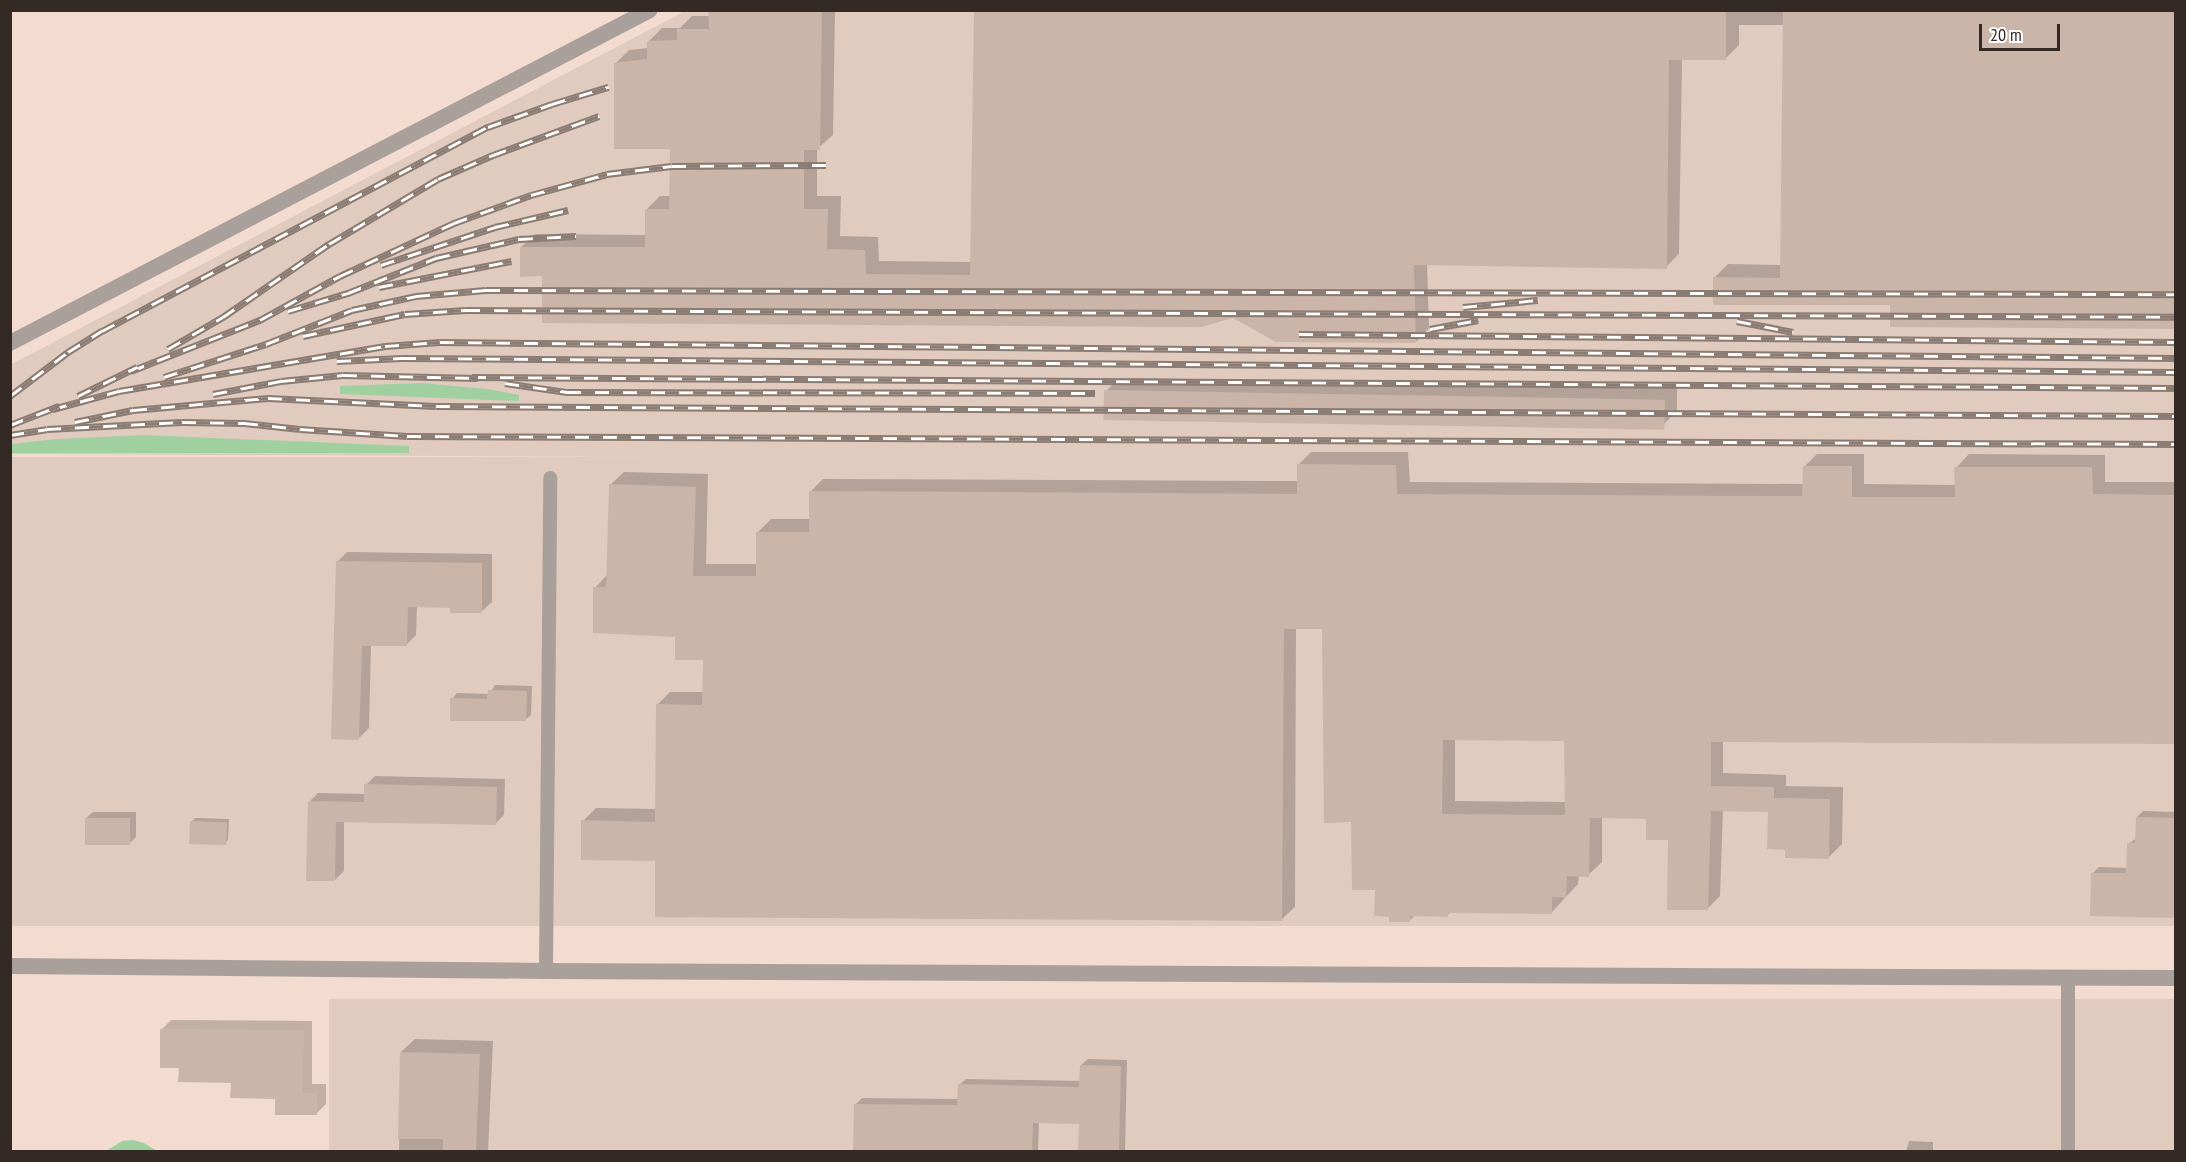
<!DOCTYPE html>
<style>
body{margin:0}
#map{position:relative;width:2186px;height:1162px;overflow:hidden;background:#f3dccf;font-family:"PT Sans Narrow",sans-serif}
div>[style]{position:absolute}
.industrial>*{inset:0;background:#e1cbbf;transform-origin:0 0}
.green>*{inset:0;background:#a1d0a0}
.shadow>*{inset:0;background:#0003}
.building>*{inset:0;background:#cbb5a9;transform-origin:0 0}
.service>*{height:14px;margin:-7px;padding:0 7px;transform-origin:7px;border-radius:7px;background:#aaa09b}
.tertiary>*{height:16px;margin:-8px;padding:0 8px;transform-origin:8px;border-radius:8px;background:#aaa09b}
.rail>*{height:7px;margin-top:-3.5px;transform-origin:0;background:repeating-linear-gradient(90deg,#fff 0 14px,#8b7c73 0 28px);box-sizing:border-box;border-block:2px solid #8b7c73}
span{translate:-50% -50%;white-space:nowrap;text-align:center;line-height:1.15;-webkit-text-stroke:5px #fff;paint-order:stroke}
.frame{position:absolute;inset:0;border:12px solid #332a25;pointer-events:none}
.scale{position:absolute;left:1979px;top:24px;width:81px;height:27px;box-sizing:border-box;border:3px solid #332a25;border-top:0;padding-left:8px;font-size:18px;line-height:21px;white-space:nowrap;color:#332a25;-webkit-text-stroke:4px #fff;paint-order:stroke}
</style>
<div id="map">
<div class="industrial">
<div style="clip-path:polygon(685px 11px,2175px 11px,2175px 464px,11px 454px,10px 365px)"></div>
<div style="left:11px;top:457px;width:2164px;height:469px"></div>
<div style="left:2175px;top:999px;width:152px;height:1846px;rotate:90deg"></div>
</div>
<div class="green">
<div style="clip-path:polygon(422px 383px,487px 389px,519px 395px,519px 401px,340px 394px,340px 386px)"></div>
<div style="clip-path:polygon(143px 435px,409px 446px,409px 453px,11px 453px,11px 444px,58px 439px)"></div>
<div style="clip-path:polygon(133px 1140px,144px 1143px,157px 1151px,106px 1151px,122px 1141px)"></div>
</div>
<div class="shadow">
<div style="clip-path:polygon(710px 10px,835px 10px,833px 135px,817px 149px,817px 196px,841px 196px,840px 236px,878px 237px,879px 261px,972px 262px,976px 10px,2176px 10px,2176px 327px,1892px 325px,1892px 304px,1714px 278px,1728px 264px,1782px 265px,1784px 25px,1739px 25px,1739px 45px,1725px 59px,1682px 59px,1679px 254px,1666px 267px,1427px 264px,1429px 328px,1416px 342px,1233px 316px,544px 275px,521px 247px,535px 234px,647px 235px,646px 210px,660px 196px,671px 196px,671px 148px,615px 64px,629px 50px,648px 48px,648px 42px,662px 28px,680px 28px,692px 16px,710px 16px)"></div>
<div style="clip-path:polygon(1119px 378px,1677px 386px,1677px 411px,1663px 425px,1106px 391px)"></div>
<div style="clip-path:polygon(evenodd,1311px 452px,1408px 452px,1410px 482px,1804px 484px,1804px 467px,1817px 454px,1864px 454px,1864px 484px,1956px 485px,1956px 468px,1969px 454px,2105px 455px,2105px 482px,2176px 482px,2176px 743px,1723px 740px,1723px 773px,1786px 775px,1786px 786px,1843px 787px,1842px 844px,1829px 857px,1787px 848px,1769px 810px,1723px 810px,1720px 896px,1707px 909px,1669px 838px,1648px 818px,1602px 817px,1602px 862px,1588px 875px,1579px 875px,1578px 884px,1551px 913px,1451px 912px,1447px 915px,1415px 915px,1410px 920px,1390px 915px,1376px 888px,1353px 821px,1324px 627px,1296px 627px,1295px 907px,1281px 920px,657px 860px,583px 821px,596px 808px,657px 809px,657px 705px,670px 692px,704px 692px,704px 659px,677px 636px,595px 588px,607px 575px,610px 485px,624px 472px,708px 474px,706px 564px,757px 564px,758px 532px,771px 519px,810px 519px,810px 492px,823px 479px,1299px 481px,1298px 465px,1311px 452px,1455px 739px,1566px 739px,1566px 802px,1455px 801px,1455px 739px)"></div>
<div style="clip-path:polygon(347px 552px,492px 554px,492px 602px,481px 612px,452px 607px,417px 606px,416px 635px,406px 645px,371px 645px,369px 728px,359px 738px,337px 562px)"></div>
<div style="clip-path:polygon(495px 685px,532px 686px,531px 715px,525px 720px,452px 699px,457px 693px,489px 694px)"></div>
<div style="clip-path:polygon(375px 776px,505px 779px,504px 815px,495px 824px,344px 821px,344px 871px,335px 880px,309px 802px,318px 793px,366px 794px,366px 785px)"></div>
<div style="clip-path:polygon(2143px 811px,2176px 812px,2176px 916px,2092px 915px,2093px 873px,2099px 867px,2128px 868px,2128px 844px,2137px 838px,2137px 817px)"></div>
<div style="clip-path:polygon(93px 812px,136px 812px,136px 837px,129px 844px,86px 818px)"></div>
<div style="clip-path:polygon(195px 818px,229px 819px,228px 840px,225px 843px,192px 821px)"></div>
<div style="clip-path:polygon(171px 1020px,312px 1021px,312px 1084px,326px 1084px,326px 1104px,316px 1114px,232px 1081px,180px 1067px,162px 1029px)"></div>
<div style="clip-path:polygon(415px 1039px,493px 1041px,488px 1152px,399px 1152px,401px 1052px)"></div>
<div style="clip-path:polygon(1088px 1059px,1127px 1060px,1125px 1152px,1080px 1152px,1080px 1123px,1039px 1122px,1038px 1152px,855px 1152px,855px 1105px,862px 1098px,959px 1099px,959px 1085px,966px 1079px,1081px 1081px,1081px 1065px)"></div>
<div style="clip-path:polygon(1909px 1141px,1933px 1142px,1933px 1152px,1906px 1152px)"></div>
</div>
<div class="building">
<div style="clip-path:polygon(708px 10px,822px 10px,820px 150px,804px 150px,804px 209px,828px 209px,827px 249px,865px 250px,866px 274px,970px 275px,974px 10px,1726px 10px,1726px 60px,1669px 60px,1667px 269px,1414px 265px,1416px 343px,1276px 342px,1233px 318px,1201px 327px,542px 323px,542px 276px,520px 277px,520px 247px,645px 247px,645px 209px,669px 209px,670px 149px,614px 149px,614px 63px,647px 59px,647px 41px,677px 40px,677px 29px,709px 29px)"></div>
<div style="clip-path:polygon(1783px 10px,2175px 10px,2175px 329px,1890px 327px,1890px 305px,1713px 305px,1713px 277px,1780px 278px)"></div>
<div style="left:1104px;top:390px;width:561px;height:30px;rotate:1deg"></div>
<div style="clip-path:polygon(evenodd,1297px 464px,1396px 465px,1397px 494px,1802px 496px,1803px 466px,1852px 466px,1852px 497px,1955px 497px,1954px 467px,2092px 467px,2093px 494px,2175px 495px,2175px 744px,1711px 742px,1711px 786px,1774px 787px,1774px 798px,1830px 799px,1829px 859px,1785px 858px,1785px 850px,1767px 849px,1768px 812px,1711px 811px,1708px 910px,1667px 910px,1668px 840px,1646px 840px,1646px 819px,1590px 818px,1589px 877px,1567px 876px,1566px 898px,1552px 897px,1552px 914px,1448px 913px,1448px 917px,1410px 916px,1410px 922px,1389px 922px,1389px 917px,1374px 916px,1375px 890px,1352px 890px,1351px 822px,1324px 823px,1322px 629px,1284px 629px,1282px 921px,655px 917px,655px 861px,581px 860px,581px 820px,655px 822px,656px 704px,702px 705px,703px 660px,675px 660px,675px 637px,593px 633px,593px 587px,606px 587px,609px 484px,696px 487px,693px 576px,756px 576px,756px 532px,809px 532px,809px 491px,1297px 494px,1297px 464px,1443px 740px,1564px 741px,1565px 815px,1442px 814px,1443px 740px)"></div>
<div style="clip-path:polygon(336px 561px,482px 563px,482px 613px,450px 613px,450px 608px,408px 607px,407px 646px,362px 646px,359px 740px,331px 739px)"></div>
<div style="clip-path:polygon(488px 690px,527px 691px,526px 721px,450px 721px,450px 698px,487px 699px)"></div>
<div style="clip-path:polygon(364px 784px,497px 787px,496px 825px,336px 822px,335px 881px,306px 881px,308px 801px,364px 802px)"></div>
<div style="clip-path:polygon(2136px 817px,2175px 818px,2175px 918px,2090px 916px,2091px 873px,2126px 873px,2127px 843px,2135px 843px)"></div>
<div style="left:85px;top:818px;width:45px;height:27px"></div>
<div style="left:190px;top:821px;width:37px;height:23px;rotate:2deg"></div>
<div style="clip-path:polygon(160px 1029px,304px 1030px,303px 1093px,317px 1093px,317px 1115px,275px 1115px,275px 1099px,230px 1098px,231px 1083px,178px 1082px,179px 1068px,160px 1068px)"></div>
<div style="clip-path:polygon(400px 1052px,480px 1054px,476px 1152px,443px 1152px,443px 1139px,398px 1139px)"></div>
<div style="clip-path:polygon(1080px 1065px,1121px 1066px,1119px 1152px,1078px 1152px,1079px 1124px,1033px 1123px,1032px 1152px,853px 1152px,854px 1104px,957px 1105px,958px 1084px,1079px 1087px)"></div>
</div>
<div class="service">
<div style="left:546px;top:971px;width:493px;rotate:-89.5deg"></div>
<div style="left:2068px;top:1152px;width:175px;rotate:-90deg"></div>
</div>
<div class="tertiary">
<div style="left:10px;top:343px;width:721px;rotate:-27.49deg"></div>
<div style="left:10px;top:966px;width:536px;rotate:0.53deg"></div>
<div style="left:546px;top:971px;width:1630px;rotate:0.25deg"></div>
</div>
<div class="rail">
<div style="left:381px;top:265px;width:120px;rotate:-18.4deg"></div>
<div style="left:495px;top:227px;width:75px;rotate:-13.1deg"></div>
<div style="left:379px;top:287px;width:135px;rotate:-11.1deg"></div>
<div style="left:1463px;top:307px;width:75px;rotate:-5.3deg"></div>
<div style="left:288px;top:311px;width:63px;rotate:-16.7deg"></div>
<div style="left:348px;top:293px;width:95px;rotate:-21.7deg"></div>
<div style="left:436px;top:258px;width:85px;rotate:-12.9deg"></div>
<div style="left:519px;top:239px;width:57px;rotate:-3deg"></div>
<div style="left:1737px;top:321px;width:57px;rotate:11.1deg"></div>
<div style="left:1430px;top:329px;width:49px;rotate:-10.6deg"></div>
<div style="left:1299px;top:334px;width:877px;rotate:0.52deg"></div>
<div style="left:303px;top:336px;width:104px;rotate:-12.2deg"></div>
<div style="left:405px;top:314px;width:61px;rotate:-3.8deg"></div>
<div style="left:466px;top:310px;width:1710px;rotate:0.23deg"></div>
<div style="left:168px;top:349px;width:64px;rotate:-30.2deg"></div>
<div style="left:223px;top:317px;width:129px;rotate:-34.6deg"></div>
<div style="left:329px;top:244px;width:127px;rotate:-30.8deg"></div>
<div style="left:438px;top:179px;width:60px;rotate:-23.6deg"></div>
<div style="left:493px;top:155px;width:113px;rotate:-20.2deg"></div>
<div style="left:337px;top:361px;width:65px;rotate:-2.6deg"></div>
<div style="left:402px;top:358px;width:1774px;rotate:0.45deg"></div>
<div style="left:131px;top:371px;width:139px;rotate:-21.6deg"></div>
<div style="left:260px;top:320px;width:91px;rotate:-28.8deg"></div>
<div style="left:340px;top:276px;width:126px;rotate:-24.9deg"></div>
<div style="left:454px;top:223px;width:82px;rotate:-20deg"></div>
<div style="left:531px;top:195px;width:79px;rotate:-15.4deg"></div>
<div style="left:607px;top:174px;width:65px;rotate:-7deg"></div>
<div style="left:672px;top:166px;width:154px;rotate:-0.4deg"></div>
<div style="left:164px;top:377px;width:107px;rotate:-17.9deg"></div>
<div style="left:266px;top:344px;width:92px;rotate:-21.6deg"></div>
<div style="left:352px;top:310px;width:66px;rotate:-12.3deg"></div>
<div style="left:416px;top:296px;width:70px;rotate:-4.9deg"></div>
<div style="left:486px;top:290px;width:1690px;rotate:0.14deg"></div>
<div style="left:472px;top:377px;width:1704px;rotate:0.37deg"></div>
<div style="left:505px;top:383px;width:63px;rotate:8.3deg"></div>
<div style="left:567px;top:392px;width:528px;rotate:0.11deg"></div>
<div style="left:213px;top:394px;width:69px;rotate:-10.8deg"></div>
<div style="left:281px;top:381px;width:62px;rotate:-5.5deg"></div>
<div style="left:343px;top:375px;width:135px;rotate:1.3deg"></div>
<div style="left:10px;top:396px;width:73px;rotate:-37.2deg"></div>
<div style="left:68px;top:352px;width:40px;rotate:-32deg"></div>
<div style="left:102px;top:331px;width:437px;rotate:-27.9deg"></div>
<div style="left:488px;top:127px;width:68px;rotate:-19.8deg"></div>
<div style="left:552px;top:104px;width:59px;rotate:-16.9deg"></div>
<div style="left:78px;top:396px;width:66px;rotate:-26.2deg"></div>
<div style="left:53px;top:409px;width:68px;rotate:-15.3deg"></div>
<div style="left:119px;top:391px;width:270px;rotate:-9.6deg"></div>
<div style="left:385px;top:346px;width:55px;rotate:-4.2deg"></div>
<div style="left:440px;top:342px;width:1736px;rotate:0.53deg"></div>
<div style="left:75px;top:422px;width:59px;rotate:-11.7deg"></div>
<div style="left:133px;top:410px;width:136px;rotate:-5.1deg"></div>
<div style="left:268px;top:398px;width:168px;rotate:2.7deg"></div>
<div style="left:436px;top:406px;width:1740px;rotate:0.33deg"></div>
<div style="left:10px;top:425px;width:53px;rotate:-21.2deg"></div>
<div style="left:10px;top:435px;width:37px;rotate:-9deg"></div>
<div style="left:47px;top:429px;width:135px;rotate:-3deg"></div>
<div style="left:182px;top:422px;width:62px;rotate:0.9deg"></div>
<div style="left:244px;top:423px;width:56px;rotate:6.1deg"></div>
<div style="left:300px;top:429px;width:107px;rotate:3.7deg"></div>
<div style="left:407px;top:436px;width:1769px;rotate:0.26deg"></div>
</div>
<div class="frame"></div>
<div class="scale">20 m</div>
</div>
